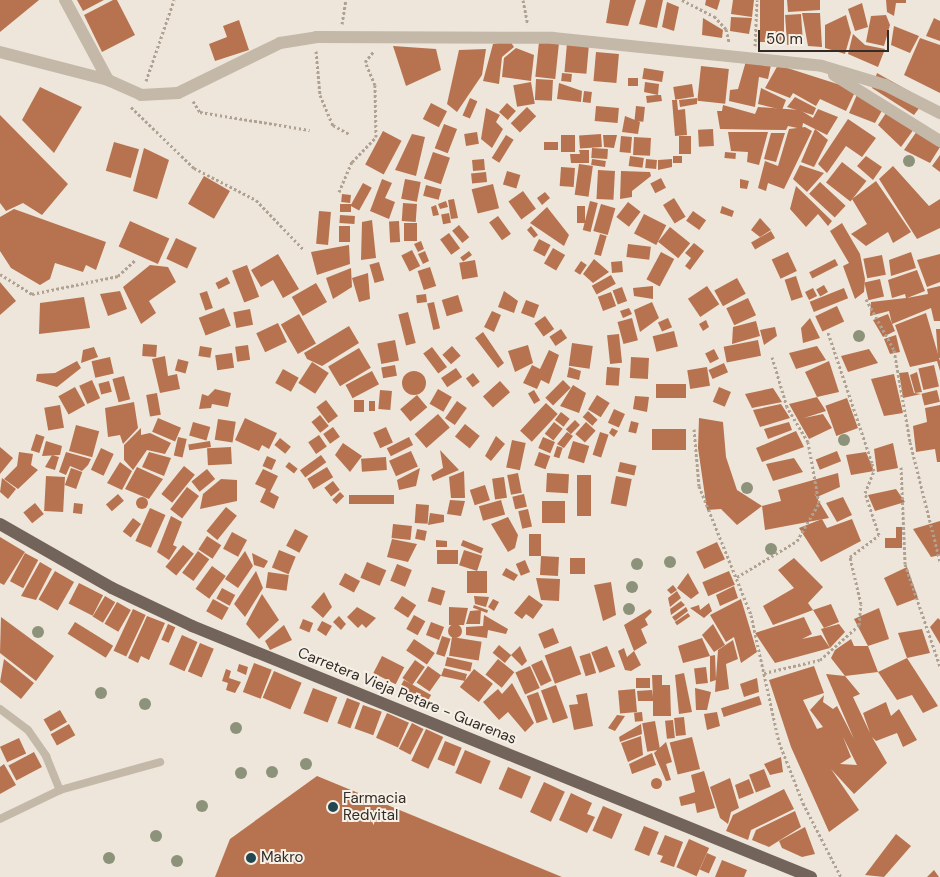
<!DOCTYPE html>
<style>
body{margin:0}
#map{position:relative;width:940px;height:877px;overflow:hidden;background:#eee6da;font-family:"DM Sans",sans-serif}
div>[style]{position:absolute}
.building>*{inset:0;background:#b7734f;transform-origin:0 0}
.round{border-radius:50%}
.path>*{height:3px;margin-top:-1.5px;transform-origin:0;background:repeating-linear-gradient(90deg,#b0a292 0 2.5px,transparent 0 5px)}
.lane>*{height:8px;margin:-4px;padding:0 4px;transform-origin:4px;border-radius:4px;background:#c4b8a8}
.street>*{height:12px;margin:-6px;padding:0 6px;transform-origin:6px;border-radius:6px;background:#c4b8a8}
.primary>*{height:12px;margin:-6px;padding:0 6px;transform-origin:6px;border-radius:6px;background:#72645a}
.trees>*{width:12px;height:12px;margin:-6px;border-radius:50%;background:#8d927b}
.dots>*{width:14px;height:14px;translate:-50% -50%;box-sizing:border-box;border:2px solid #f6f0e6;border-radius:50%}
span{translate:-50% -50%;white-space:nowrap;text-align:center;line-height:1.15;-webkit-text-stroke:4px #f6f0e6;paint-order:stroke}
.street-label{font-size:15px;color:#322b27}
.poi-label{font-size:15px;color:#322b27}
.left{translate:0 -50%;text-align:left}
.scale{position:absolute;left:758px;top:30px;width:131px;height:22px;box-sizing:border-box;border:2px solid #322b27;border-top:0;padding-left:6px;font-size:15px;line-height:18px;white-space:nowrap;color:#322b27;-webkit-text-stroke:4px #f6f0e6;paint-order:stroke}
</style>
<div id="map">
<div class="building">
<div style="clip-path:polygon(0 0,39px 0,0 32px)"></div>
<div style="clip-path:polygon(77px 0,104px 0,83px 11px)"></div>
<div style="clip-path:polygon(113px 0,117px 0,135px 35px,102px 52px,84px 15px)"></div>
<div style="clip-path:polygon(610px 0,636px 0,628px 26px,606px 23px)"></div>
<div style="clip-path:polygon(646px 0,663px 0,657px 28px,639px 24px)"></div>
<div style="clip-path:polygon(706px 0,720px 0,717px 10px,705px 5px)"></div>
<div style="clip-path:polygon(733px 0,754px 0,752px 17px,731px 14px)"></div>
<div style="left:760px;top:0;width:24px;height:42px"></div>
<div style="clip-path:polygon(787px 0,820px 0,820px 10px,788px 12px)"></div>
<div style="clip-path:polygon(886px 0,906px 0,906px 3px,896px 3px,894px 16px,887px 12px)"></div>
<div style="clip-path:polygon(667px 2px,679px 7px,674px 31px,662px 27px)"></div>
<div style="clip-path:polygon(862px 3px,868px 27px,855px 31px,848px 9px)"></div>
<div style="clip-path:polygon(802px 13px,820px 13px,822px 47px,808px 46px)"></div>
<div style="left:801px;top:14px;width:30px;height:16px;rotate:86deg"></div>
<div style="clip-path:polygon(846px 15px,851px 33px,845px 54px,825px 48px,825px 25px)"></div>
<div style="clip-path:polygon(886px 15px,890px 25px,884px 46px,866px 42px,871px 16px)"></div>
<div style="clip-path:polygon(731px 17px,752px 18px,749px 34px,730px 31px)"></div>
<div style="clip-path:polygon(703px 18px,723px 30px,722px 38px,702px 35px)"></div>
<div style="clip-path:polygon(934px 18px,940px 21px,940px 41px,926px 36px)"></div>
<div style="clip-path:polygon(239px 20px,249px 50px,215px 61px,209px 44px,227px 37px,223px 26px)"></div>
<div style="clip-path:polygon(894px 26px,919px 36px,910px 53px,891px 45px)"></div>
<div style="clip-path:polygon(853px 34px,865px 45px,885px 49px,878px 67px,848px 54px)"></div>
<div style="clip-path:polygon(920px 38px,940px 45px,940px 93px,904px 75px)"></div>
<div style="clip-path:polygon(510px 41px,514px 47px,502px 57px,499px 84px,483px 81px,493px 44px)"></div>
<div style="left:539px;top:42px;width:20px;height:35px;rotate:6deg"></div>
<div style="left:567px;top:43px;width:22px;height:29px;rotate:5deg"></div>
<div style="clip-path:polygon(393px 46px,436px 49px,441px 70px,406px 86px)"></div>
<div style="clip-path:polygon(516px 48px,534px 55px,531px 81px,502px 77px,504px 58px)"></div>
<div style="clip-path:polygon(486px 49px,482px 75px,457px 112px,447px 104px,459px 50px)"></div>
<div style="left:596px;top:52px;width:23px;height:29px;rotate:5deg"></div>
<div style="clip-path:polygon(746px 61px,771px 65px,768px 79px,759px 77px,755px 107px,729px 101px,730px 90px,738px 89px)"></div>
<div style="clip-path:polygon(778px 65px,856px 90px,846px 111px,820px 99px,816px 106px,793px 93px,790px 98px,765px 88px)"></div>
<div style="left:701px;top:66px;width:28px;height:35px;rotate:6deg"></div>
<div style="left:644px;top:68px;width:20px;height:11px;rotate:9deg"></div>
<div style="left:562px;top:73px;width:10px;height:8px;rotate:6deg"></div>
<div style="clip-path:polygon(877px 73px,925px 100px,914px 115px,872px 88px)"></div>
<div style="left:628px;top:78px;width:10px;height:8px"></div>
<div style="left:536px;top:79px;width:17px;height:21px;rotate:3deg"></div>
<div style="left:531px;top:82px;width:22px;height:18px;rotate:80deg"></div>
<div style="clip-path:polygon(645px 82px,659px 84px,658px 95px,644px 92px)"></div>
<div style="clip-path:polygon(559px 83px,582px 91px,581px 102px,557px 99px)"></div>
<div style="left:692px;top:84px;width:13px;height:19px;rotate:81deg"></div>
<div style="clip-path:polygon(40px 87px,82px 107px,54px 153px,22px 120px)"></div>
<div style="clip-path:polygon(761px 88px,786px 100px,782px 110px,758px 104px)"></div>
<div style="clip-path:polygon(859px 90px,884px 107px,875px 123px,849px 113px)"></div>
<div style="left:584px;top:91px;width:8px;height:11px;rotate:7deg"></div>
<div style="clip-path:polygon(656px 95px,661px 95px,662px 101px,647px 103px,646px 96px)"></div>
<div style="clip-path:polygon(795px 97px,816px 108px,813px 115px,787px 107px)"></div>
<div style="left:470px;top:98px;width:8px;height:19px;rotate:23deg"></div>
<div style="clip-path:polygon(697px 98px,697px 104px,680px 107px,679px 100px)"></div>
<div style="clip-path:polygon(672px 100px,677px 100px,678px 110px,685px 109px,687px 135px,675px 136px)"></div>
<div style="left:431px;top:103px;width:18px;height:18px;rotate:27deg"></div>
<div style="left:507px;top:103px;width:12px;height:12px;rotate:42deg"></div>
<div style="clip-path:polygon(723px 105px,755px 114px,758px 107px,800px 110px,813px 118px,818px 109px,838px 117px,827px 135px,803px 123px,802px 129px,788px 126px,786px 130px,720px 129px,717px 111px,722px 111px)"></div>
<div style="left:596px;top:106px;width:23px;height:15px;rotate:5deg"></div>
<div style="left:636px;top:106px;width:9px;height:15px;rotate:6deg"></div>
<div style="left:527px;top:107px;width:13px;height:23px;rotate:45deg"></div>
<div style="clip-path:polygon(486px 108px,500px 115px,496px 122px,503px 129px,492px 148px,481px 139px)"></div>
<div style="clip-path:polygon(888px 110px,914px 129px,901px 147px,878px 125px)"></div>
<div style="clip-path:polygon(0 115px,68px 184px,42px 215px,23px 203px,6px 211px,0 203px)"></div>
<div style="clip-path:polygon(625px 116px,640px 122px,638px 134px,622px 132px)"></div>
<div style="clip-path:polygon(848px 119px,876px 138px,862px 157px,846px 146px,827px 173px,818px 164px)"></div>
<div style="left:444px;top:124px;width:14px;height:26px;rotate:21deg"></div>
<div style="clip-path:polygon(805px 127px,812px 131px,784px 189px,768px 183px,766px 191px,758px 188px,765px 161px,778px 166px,789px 129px)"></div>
<div style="left:713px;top:129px;width:17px;height:15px;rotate:87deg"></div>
<div style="clip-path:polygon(815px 129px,828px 140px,814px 167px,801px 162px)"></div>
<div style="left:383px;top:131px;width:21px;height:38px;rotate:28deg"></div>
<div style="clip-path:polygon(917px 131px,940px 147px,930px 163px,904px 150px)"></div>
<div style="left:477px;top:132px;width:12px;height:13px;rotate:81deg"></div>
<div style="clip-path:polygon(728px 132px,768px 132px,759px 165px,747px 162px,748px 152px,731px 151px)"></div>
<div style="clip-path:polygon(771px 133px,785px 133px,776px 162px,764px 159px)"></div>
<div style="clip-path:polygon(412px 134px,425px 137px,416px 176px,395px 170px)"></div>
<div style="left:601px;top:134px;width:13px;height:22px;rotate:86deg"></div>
<div style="left:506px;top:135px;width:9px;height:27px;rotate:32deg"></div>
<div style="left:561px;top:135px;width:14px;height:17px"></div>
<div style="clip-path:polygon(603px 135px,617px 135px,614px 148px,604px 147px)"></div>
<div style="left:621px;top:136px;width:11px;height:16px;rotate:5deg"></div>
<div style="left:679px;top:136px;width:12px;height:18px"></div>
<div style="left:634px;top:137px;width:17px;height:18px;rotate:3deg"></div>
<div style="left:114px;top:142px;width:26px;height:30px;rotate:16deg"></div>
<div style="left:558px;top:142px;width:8px;height:14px;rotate:90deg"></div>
<div style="clip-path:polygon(144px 148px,169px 160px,157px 199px,133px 191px)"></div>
<div style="left:592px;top:148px;width:16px;height:10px;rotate:4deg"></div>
<div style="clip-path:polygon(579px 150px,589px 150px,589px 163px,571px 163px,570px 154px,580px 154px)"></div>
<div style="left:433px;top:152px;width:18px;height:28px;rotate:19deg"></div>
<div style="left:725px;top:152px;width:11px;height:6px;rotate:5deg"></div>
<div style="clip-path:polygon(940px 155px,940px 172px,932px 166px)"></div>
<div style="left:630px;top:156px;width:14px;height:10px;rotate:8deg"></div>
<div style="left:682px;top:156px;width:7px;height:9px;rotate:90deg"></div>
<div style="clip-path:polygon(866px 156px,882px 167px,873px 180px,857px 166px)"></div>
<div style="left:484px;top:159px;width:11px;height:12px;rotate:85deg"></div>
<div style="left:592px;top:159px;width:14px;height:6px;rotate:8deg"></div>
<div style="left:646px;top:159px;width:11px;height:9px;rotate:5deg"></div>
<div style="clip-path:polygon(672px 159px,672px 167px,658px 170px,658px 160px)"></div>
<div style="left:842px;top:162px;width:31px;height:26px;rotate:38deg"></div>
<div style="left:579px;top:164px;width:14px;height:31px;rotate:8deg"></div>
<div style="clip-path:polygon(800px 165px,824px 173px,807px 192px,793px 179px)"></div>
<div style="clip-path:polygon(893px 166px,929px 206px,940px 199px,940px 228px,917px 239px,879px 179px)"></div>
<div style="left:561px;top:167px;width:14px;height:19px;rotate:4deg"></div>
<div style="left:598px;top:170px;width:17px;height:29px;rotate:3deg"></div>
<div style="left:507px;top:171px;width:14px;height:14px;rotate:17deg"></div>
<div style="clip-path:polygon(621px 171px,650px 172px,651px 176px,632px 191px,632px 197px,620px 199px)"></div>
<div style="left:486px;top:172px;width:10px;height:15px;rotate:84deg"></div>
<div style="left:204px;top:176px;width:30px;height:32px;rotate:30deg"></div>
<div style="left:661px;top:178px;width:11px;height:12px;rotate:63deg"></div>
<div style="clip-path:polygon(382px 179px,392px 183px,385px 198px,395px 202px,389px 219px,370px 211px)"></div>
<div style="left:405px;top:179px;width:16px;height:20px;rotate:11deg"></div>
<div style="clip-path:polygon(740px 179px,749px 181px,747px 189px,740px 188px)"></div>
<div style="clip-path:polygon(876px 181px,911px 232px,893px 243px,888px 232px,866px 246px,851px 234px,867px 224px,852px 199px)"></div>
<div style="left:820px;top:182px;width:35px;height:16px;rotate:43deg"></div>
<div style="left:363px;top:183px;width:10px;height:26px;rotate:29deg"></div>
<div style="left:493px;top:184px;width:25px;height:22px;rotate:76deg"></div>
<div style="left:426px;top:185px;width:16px;height:11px;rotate:15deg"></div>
<div style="clip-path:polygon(796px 186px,832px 221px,828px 226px,818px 214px,806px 227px,790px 209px)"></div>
<div style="left:523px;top:191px;width:22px;height:18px;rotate:54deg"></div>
<div style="clip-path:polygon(545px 192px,550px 198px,542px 205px,537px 198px)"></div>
<div style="left:342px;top:194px;width:9px;height:8px;rotate:6deg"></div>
<div style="left:674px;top:198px;width:22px;height:13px;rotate:58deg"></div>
<div style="clip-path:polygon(454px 199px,458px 218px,451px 219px,448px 200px)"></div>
<div style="clip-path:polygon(446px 201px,448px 207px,440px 209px,438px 204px)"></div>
<div style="left:590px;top:201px;width:8px;height:30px;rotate:14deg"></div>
<div style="left:628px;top:202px;width:16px;height:19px;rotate:38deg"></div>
<div style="left:403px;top:203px;width:14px;height:18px;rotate:4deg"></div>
<div style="left:351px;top:204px;width:8px;height:11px;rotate:90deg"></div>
<div style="left:601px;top:204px;width:15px;height:28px;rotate:16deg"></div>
<div style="clip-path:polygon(436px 205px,439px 215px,433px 216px,431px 207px)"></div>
<div style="left:577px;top:206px;width:8px;height:17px"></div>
<div style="clip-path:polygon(722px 206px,734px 211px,732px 217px,720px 213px)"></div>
<div style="clip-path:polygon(547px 207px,569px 235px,564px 246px,530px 223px)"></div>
<div style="clip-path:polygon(14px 209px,106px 242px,96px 270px,86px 265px,83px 272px,55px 263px,50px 279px,40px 285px,11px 268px,0 251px,0 217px)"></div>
<div style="left:319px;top:211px;width:12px;height:33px;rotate:5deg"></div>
<div style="left:693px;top:211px;width:16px;height:12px;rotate:35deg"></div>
<div style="left:449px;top:213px;width:10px;height:8px;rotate:79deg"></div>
<div style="left:644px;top:214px;width:25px;height:22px;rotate:27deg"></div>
<div style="left:340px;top:215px;width:15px;height:8px;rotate:4deg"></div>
<div style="left:498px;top:216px;width:22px;height:11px;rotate:54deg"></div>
<div style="clip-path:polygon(760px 218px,771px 230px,760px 237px,751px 230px)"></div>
<div style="clip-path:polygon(372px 220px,376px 258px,361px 260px,362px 222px)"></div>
<div style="left:130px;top:221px;width:43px;height:28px;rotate:24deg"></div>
<div style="left:399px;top:221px;width:21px;height:10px;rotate:87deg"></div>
<div style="left:404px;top:223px;width:13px;height:18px"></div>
<div style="clip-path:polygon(842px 223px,860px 254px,865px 279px,864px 292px,855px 299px,843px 266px,849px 263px,830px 231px)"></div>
<div style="left:459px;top:225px;width:16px;height:9px;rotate:50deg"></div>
<div style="left:339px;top:226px;width:11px;height:16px"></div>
<div style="clip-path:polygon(531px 226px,538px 235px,534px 238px,527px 230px)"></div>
<div style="left:670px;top:227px;width:26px;height:19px;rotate:39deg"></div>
<div style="left:771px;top:231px;width:8px;height:23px;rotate:60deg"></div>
<div style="left:449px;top:233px;width:19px;height:11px;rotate:54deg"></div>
<div style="left:600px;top:234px;width:7px;height:21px;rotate:16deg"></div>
<div style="left:176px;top:238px;width:23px;height:23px;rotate:25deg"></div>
<div style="left:539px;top:239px;width:13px;height:13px;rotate:27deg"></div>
<div style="clip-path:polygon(421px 241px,424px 249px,418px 252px,414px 244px)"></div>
<div style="clip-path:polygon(694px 243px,704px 251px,690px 270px,685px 266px,691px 258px,685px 253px)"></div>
<div style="left:628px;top:244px;width:23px;height:13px;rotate:7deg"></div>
<div style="clip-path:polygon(349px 245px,350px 264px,317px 275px,311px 252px)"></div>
<div style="left:553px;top:248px;width:14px;height:18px;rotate:30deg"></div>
<div style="left:412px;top:250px;width:18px;height:12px;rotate:63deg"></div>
<div style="clip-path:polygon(425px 251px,429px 261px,423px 264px,418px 254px)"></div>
<div style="left:469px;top:251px;width:5px;height:11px;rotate:53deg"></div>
<div style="left:661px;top:252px;width:15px;height:31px;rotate:28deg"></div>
<div style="left:788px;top:252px;width:21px;height:18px;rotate:65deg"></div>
<div style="clip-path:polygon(911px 252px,916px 268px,891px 276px,889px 260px)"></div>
<div style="clip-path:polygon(278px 254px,299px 289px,283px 298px,273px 280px,261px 287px,251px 270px)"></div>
<div style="clip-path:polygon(940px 254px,940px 282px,927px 287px,917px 260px)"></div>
<div style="left:882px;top:255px;width:20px;height:19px;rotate:79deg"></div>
<div style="clip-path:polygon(594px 259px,609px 272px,593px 283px,583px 274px)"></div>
<div style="left:835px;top:259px;width:7px;height:29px;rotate:63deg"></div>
<div style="left:475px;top:260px;width:17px;height:16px;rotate:80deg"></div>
<div style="left:581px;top:261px;width:7px;height:12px;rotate:34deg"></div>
<div style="left:622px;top:261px;width:11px;height:11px;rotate:85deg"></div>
<div style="left:379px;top:262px;width:19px;height:10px;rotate:74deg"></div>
<div style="clip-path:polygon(150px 265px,168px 267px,176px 282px,149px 301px,156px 313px,141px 324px,123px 287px)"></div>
<div style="left:247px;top:265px;width:34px;height:16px;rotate:69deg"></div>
<div style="left:430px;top:267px;width:20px;height:13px;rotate:72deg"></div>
<div style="clip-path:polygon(351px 268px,352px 287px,333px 299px,326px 278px)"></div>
<div style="clip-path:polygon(917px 270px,925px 291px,907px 298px,928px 294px,927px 289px,940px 286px,940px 321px,934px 321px,931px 308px,892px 324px,889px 311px,870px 316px,871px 302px,906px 298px,905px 294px,892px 298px,888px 280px)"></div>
<div style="clip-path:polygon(368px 273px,370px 299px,359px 302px,352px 278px)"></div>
<div style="left:611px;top:275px;width:10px;height:22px;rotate:61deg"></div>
<div style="left:796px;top:276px;width:22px;height:12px;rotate:72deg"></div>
<div style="left:227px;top:277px;width:7px;height:13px;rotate:63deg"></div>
<div style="left:737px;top:278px;width:18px;height:26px;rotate:61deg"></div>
<div style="left:880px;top:279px;width:18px;height:16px;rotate:77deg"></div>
<div style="clip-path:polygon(0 282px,16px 301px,0 315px)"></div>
<div style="left:316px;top:283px;width:22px;height:28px;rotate:60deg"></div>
<div style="left:824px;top:285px;width:8px;height:9px;rotate:60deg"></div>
<div style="clip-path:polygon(653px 286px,653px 299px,634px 296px,633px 288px)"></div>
<div style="left:707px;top:286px;width:22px;height:23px;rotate:56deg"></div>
<div style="left:622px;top:287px;width:15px;height:10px;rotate:70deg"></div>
<div style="left:813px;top:288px;width:9px;height:9px;rotate:63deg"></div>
<div style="left:844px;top:288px;width:11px;height:37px;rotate:68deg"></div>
<div style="clip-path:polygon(120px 291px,127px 309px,108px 316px,100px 294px)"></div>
<div style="left:207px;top:291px;width:18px;height:8px;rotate:71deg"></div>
<div style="clip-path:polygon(504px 291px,518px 301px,514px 313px,498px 307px)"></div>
<div style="left:611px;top:292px;width:15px;height:14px;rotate:70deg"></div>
<div style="left:426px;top:294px;width:8px;height:10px;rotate:83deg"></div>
<div style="left:458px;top:295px;width:17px;height:17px;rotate:73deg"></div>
<div style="clip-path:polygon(84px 297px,90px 328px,39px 334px,40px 303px)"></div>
<div style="left:748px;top:298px;width:19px;height:24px;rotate:65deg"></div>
<div style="left:526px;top:300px;width:14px;height:14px;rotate:21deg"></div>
<div style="left:434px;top:302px;width:27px;height:7px;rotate:77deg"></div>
<div style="clip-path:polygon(652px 302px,659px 318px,640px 332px,634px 310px)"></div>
<div style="left:837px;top:306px;width:17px;height:24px;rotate:65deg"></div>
<div style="left:224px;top:308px;width:19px;height:27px;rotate:69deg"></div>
<div style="clip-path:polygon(629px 308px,632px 314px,623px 318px,620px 311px)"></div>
<div style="left:250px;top:309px;width:16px;height:17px;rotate:79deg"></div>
<div style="clip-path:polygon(492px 311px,501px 315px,494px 332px,484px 327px)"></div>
<div style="left:408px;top:312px;width:32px;height:10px;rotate:76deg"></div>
<div style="clip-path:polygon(926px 313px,940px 361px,940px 371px,937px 361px,910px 367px,895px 325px)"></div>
<div style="left:299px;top:314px;width:34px;height:21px;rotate:60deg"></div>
<div style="clip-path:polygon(888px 314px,895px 331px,883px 337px,873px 320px)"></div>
<div style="left:545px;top:316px;width:16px;height:13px;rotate:55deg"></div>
<div style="left:632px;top:318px;width:23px;height:15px;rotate:75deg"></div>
<div style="left:668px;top:318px;width:10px;height:11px;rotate:66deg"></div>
<div style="clip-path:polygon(810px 318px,820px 338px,803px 343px,801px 328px)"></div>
<div style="clip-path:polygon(706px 320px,709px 327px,703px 331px,699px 324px)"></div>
<div style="clip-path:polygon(756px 321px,760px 336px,732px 344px,733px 327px)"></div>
<div style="left:278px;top:323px;width:21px;height:24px;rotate:65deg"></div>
<div style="clip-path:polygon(349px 326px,359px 343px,322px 366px,307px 359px,304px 353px)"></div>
<div style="clip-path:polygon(775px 327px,777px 336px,764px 345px,760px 330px)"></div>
<div style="left:561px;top:329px;width:11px;height:14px;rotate:56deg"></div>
<div style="clip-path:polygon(936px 329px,940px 329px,940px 358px,938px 358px)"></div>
<div style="left:674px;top:331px;width:16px;height:22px;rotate:76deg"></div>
<div style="clip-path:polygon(483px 332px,504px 363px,498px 368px,475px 338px)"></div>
<div style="left:619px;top:334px;width:29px;height:12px;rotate:84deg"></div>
<div style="clip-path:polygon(896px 335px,900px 352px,890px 354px,884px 339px)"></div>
<div style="left:395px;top:340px;width:21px;height:18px;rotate:79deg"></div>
<div style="left:758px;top:340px;width:16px;height:35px;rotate:79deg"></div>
<div style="left:572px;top:343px;width:21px;height:23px;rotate:8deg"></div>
<div style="left:143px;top:344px;width:14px;height:12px;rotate:4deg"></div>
<div style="left:248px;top:345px;width:15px;height:13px;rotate:82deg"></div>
<div style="clip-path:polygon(528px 345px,533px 363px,515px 372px,508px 351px)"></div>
<div style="left:200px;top:346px;width:12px;height:10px;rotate:9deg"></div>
<div style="left:452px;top:346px;width:13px;height:13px;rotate:48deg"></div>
<div style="clip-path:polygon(817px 346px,826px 360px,796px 369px,789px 353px)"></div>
<div style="clip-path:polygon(94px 347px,98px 357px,81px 363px,83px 350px)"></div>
<div style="left:432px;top:347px;width:25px;height:11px;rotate:53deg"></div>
<div style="left:359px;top:348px;width:23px;height:36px;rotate:59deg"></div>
<div style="left:714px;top:349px;width:11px;height:10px;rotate:63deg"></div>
<div style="clip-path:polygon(869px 349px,878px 363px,848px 372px,841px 356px)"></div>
<div style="clip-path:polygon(549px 350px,559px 355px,549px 384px,541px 380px,537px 389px,523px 383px,532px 365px,540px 369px)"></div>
<div style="left:232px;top:353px;width:15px;height:17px;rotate:82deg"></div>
<div style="clip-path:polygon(165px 356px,168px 376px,177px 374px,180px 389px,160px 393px,152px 359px)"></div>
<div style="left:110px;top:357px;width:17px;height:19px;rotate:77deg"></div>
<div style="left:631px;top:357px;width:18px;height:21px;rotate:3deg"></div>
<div style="left:178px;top:359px;width:11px;height:12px;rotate:15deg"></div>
<div style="clip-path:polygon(77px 361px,81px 368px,57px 387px,36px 381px,37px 374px,55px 373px)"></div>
<div style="clip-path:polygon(829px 361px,839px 392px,817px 397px,805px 372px)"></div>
<div style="left:312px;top:362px;width:20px;height:25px;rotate:33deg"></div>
<div style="left:724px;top:363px;width:10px;height:17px;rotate:66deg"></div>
<div style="left:395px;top:365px;width:11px;height:14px;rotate:80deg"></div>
<div style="left:934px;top:365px;width:22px;height:16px;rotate:77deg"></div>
<div style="clip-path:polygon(569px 367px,581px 371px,579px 380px,567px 377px)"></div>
<div style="left:607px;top:367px;width:13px;height:18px;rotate:4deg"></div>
<div style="left:707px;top:367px;width:19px;height:20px;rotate:81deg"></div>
<div style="left:456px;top:368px;width:11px;height:18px;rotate:56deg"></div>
<div style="left:283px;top:369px;width:18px;height:16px;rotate:29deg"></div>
<div style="left:372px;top:371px;width:15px;height:30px;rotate:62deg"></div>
<div class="round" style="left:402px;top:371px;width:24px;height:24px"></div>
<div style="clip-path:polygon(908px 372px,914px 393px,921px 394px,903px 398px,899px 373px)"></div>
<div style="clip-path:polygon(917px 372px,922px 392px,915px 393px,910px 375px)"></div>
<div style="left:473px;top:373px;width:11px;height:9px;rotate:52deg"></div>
<div style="clip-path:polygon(894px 374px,903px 413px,884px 416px,871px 379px)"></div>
<div style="left:124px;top:376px;width:24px;height:12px;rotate:75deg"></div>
<div style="left:92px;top:380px;width:20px;height:14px;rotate:66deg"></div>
<div style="left:563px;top:380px;width:11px;height:25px;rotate:45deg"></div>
<div style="left:109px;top:381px;width:11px;height:11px;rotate:75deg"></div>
<div style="left:500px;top:381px;width:15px;height:23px;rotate:48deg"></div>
<div style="left:656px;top:384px;width:30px;height:14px"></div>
<div style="clip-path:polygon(573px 385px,586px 393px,579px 413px,560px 406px)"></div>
<div style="left:75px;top:387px;width:21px;height:19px;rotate:61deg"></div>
<div style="left:719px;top:387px;width:13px;height:16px;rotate:23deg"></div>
<div style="clip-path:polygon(773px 388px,782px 402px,752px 408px,745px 394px)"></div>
<div style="clip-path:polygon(215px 389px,231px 393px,228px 407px,212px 404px,211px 408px,199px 409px,202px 394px,208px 396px)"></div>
<div style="left:438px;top:389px;width:16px;height:17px;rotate:30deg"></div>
<div style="left:380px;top:390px;width:12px;height:19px;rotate:5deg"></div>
<div style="left:534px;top:390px;width:12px;height:7px;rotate:59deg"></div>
<div style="left:937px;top:390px;width:12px;height:16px;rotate:76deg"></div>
<div style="left:157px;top:393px;width:22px;height:11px;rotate:80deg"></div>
<div style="left:417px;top:395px;width:16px;height:22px;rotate:50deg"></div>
<div style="left:597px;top:395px;width:15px;height:17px;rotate:32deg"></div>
<div style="clip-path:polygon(635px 396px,649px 397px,647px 412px,633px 409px)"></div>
<div style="clip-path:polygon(817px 397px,826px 411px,804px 418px,823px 414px,832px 428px,809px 439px,789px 404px)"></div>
<div style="left:847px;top:398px;width:32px;height:23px;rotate:70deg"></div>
<div style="left:326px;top:400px;width:20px;height:12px;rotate:53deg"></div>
<div style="left:354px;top:400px;width:10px;height:12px"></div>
<div style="left:369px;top:401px;width:6px;height:10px"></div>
<div style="left:457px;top:401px;width:12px;height:21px;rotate:35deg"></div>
<div style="clip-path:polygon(134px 402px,138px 428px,123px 444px,120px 435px,108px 437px,105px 408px)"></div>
<div style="left:546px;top:403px;width:16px;height:38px;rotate:43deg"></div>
<div style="clip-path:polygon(781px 404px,790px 418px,760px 427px,753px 410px)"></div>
<div style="left:60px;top:405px;width:23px;height:16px;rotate:80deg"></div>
<div style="clip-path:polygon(940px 405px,940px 462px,937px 462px,935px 449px,916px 452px,913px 426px,927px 422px,925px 408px)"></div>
<div style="left:614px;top:409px;width:12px;height:15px;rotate:24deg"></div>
<div style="left:588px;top:411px;width:13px;height:8px;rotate:42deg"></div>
<div style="left:561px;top:412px;width:11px;height:10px;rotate:38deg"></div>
<div style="left:438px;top:414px;width:18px;height:31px;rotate:49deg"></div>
<div style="left:320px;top:415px;width:14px;height:11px;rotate:51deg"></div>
<div style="left:158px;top:418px;width:25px;height:15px;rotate:23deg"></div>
<div style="clip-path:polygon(245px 418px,277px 433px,269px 449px,262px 445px,259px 451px,235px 440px)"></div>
<div style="clip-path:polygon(699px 418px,723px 422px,726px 457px,737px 490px,762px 506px,737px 525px,721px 509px,707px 510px,698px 448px)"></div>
<div style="left:218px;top:419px;width:18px;height:21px;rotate:9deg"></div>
<div style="left:575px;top:420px;width:7px;height:13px;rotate:45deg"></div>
<div style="left:631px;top:421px;width:8px;height:11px;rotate:14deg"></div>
<div style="left:193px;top:422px;width:18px;height:14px;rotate:16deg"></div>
<div style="left:554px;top:422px;width:11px;height:15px;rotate:38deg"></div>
<div style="left:586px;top:422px;width:13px;height:16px;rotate:42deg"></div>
<div style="clip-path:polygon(789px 422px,792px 430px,768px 439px,764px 429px)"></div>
<div style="left:465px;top:424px;width:19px;height:16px;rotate:39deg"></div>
<div style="left:76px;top:425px;width:24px;height:27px;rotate:15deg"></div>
<div style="left:333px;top:427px;width:12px;height:12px;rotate:55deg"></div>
<div style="left:386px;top:427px;width:17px;height:14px;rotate:66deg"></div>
<div style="clip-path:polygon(141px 428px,141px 435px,150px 433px,171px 443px,165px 454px,147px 450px,133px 470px,124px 460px,124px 445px)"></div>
<div style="clip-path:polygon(612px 428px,618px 431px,614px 437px,609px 433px)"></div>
<div style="left:652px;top:429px;width:34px;height:21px"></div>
<div style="clip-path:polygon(796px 431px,804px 447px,762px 462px,756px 448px)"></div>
<div style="clip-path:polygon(567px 432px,573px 436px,564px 448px,557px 444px)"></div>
<div style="left:600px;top:432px;width:9px;height:24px;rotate:18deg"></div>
<div style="left:36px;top:434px;width:9px;height:17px;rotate:18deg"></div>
<div style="left:319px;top:435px;width:14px;height:13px;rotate:56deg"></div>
<div style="clip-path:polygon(496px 436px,505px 444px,491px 461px,485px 456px)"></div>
<div style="left:178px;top:437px;width:9px;height:19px;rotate:13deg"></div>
<div style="left:409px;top:437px;width:9px;height:25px;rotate:63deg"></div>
<div style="left:543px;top:437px;width:13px;height:12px;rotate:23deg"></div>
<div style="left:280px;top:438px;width:14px;height:9px;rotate:39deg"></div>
<div style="left:512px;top:440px;width:14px;height:28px;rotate:12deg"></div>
<div style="clip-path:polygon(46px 441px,62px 446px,60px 455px,42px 456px)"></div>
<div style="left:210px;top:441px;width:6px;height:22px;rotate:81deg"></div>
<div style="left:573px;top:441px;width:17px;height:18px;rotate:17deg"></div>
<div style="clip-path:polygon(343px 443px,362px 456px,350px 472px,335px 455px)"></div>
<div style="clip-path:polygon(893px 443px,898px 468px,877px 472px,874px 449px)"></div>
<div style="left:557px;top:446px;width:6px;height:11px;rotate:18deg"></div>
<div style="clip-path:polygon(0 447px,13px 458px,0 474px)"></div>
<div style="left:231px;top:447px;width:17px;height:24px;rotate:87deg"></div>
<div style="left:101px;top:448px;width:14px;height:24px;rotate:25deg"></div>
<div style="clip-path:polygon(440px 450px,459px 470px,433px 481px,431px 475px,443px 468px)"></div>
<div style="left:411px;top:451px;width:17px;height:24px;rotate:66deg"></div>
<div style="left:837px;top:451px;width:11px;height:23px;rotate:68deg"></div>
<div style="clip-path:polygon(19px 452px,33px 454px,31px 465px,38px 470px,18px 489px,4px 479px,17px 466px)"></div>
<div style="clip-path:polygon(66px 452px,91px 459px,88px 465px,82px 471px,70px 466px,66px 475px,59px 472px)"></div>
<div style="clip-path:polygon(149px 452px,171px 458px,164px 476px,142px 467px)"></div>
<div style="left:539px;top:452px;width:12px;height:14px;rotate:20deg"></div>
<div style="clip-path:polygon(866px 452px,874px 471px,851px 475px,846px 455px)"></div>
<div style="clip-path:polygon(52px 455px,59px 457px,55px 470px,45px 467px)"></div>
<div style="left:321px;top:455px;width:9px;height:26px;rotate:54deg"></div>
<div style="left:267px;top:456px;width:10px;height:11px;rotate:24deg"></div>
<div style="left:386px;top:457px;width:13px;height:25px;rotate:86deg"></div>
<div style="clip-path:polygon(794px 458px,803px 472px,773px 481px,766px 464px)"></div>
<div style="clip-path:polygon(120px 462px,132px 471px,122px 490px,107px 483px)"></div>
<div style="left:289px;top:462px;width:11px;height:6px;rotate:38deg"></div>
<div style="left:620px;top:462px;width:17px;height:10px;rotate:13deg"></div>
<div style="left:184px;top:466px;width:14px;height:36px;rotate:39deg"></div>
<div style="clip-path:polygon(137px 467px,163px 479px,149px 499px,125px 489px)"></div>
<div style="left:327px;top:467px;width:12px;height:23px;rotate:59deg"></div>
<div style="left:71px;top:468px;width:12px;height:18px;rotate:20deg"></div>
<div style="clip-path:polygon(420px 468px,416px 486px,399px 490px,397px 480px)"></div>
<div style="left:207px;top:469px;width:13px;height:20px;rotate:51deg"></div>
<div style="clip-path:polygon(263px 469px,278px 476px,270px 492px,279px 497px,274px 509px,260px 502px,266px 489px,255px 484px)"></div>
<div style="clip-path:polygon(464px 471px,465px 498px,451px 498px,449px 477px)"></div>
<div style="left:518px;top:473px;width:20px;height:11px;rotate:79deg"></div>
<div style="left:547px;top:473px;width:22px;height:19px;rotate:3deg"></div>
<div style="clip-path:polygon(838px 473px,840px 487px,817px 497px,814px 493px,829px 518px,765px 530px,762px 506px,781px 501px,778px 490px)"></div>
<div style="left:577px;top:475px;width:14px;height:41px"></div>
<div style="left:46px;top:476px;width:19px;height:35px;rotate:3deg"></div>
<div style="left:616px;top:476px;width:16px;height:28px;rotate:11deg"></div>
<div style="left:504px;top:477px;width:21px;height:12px;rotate:82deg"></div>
<div style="clip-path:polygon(2px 478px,16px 489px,8px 499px,0 492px)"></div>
<div style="clip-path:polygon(221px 479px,237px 480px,237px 501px,200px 509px,203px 494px)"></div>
<div style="left:333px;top:481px;width:11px;height:11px;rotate:52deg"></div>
<div style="left:485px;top:485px;width:16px;height:16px;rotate:72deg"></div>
<div style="left:187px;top:487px;width:15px;height:28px;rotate:37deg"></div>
<div style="clip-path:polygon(896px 489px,905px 502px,875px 511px,868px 495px)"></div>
<div style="left:340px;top:492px;width:6px;height:11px;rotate:45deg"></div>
<div style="left:118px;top:494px;width:9px;height:16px;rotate:49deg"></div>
<div style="left:524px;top:494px;width:13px;height:12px;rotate:77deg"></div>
<div style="left:394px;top:495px;width:9px;height:45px;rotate:90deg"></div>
<div class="round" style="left:136px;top:497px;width:12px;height:12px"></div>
<div style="clip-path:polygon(843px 497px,852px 515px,837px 522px,826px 503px)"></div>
<div style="clip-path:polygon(450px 500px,465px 501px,461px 516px,447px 514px)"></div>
<div style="left:501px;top:500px;width:15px;height:23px;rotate:74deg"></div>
<div style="left:542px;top:501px;width:23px;height:22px"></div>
<div style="left:35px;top:503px;width:14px;height:15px;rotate:51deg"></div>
<div style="left:74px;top:503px;width:9px;height:10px;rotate:6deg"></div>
<div style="left:416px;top:504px;width:13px;height:19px;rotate:4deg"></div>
<div style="left:226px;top:507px;width:14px;height:31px;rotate:39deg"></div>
<div style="left:150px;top:508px;width:17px;height:36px;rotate:24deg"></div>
<div style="left:528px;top:509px;width:18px;height:10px;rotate:77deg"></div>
<div style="clip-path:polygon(430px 513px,444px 515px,444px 522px,428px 525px)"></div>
<div style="clip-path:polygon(171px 516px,182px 522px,173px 545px,177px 547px,169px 560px,157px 552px)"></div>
<div style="clip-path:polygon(508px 517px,518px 535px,515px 548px,508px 552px,491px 524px)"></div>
<div style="left:133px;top:518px;width:10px;height:17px;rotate:37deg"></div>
<div style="clip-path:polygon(822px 519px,827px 528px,852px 519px,861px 541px,821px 562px,799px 528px)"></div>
<div style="clip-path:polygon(940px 521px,940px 555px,931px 557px,913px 529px)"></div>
<div style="left:393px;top:524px;width:19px;height:14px;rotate:6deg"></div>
<div style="clip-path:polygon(896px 527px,902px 527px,902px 548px,885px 548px,885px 538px,896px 538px)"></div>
<div style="left:295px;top:529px;width:15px;height:19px;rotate:28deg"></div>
<div style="left:417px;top:529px;width:10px;height:10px;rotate:11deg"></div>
<div style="left:232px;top:532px;width:17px;height:19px;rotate:28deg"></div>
<div style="left:529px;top:534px;width:12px;height:22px"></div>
<div style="left:207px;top:536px;width:17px;height:16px;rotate:33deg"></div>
<div style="clip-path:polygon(0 537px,25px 552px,4px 585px,0 583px)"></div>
<div style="clip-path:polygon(392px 539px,417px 544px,408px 562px,387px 557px)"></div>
<div style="clip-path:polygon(436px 540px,447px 541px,447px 547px,436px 547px)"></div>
<div style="left:463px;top:540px;width:22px;height:6px;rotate:22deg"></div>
<div style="left:717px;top:542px;width:19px;height:23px;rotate:65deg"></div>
<div style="left:183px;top:545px;width:14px;height:28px;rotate:39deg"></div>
<div style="left:279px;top:550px;width:18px;height:19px;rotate:22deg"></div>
<div style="left:458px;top:550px;width:14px;height:21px;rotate:90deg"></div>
<div style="left:464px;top:550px;width:19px;height:16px;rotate:18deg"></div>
<div style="left:198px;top:551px;width:14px;height:27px;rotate:36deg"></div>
<div style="clip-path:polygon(245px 551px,253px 566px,238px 588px,225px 579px)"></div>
<div style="left:25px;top:553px;width:15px;height:32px;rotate:28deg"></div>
<div style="clip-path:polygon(252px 553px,268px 561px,264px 568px,254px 565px)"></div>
<div style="left:541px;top:556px;width:18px;height:19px;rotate:3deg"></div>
<div style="left:585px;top:558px;width:16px;height:15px;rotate:90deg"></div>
<div style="clip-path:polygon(794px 558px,823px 587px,808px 603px,813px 610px,773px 625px,763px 606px,794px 588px,778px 570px)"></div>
<div style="left:525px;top:560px;width:13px;height:10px;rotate:67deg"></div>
<div style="clip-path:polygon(40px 562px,52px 569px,36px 600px,21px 596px)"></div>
<div style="left:367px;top:562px;width:21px;height:17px;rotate:23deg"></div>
<div style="left:397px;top:564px;width:16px;height:18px;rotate:22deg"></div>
<div style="left:212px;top:566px;width:17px;height:28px;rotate:36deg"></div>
<div style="clip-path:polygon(907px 567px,918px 598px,897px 606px,884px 578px)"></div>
<div style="clip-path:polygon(506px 568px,518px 575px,514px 581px,502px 575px)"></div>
<div style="left:55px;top:571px;width:22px;height:33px;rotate:30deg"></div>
<div style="clip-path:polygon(256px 571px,263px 588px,245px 617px,234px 604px)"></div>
<div style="left:467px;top:571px;width:20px;height:22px"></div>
<div style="left:729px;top:571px;width:15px;height:29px;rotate:67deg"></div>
<div style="left:268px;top:572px;width:21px;height:16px;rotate:8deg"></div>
<div style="left:345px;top:573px;width:17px;height:13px;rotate:28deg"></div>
<div style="clip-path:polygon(688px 573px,699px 593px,691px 599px,677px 588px)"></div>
<div style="clip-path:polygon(536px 578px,560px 579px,559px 601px,541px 600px)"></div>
<div style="clip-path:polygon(611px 582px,616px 615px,603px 621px,594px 585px)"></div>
<div style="left:79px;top:583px;width:27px;height:23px;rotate:27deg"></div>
<div style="clip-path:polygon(673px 585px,677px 590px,671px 594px,667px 590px)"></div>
<div style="clip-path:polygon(734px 586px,738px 598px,720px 606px,716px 595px)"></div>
<div style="left:432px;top:587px;width:14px;height:15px;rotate:17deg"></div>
<div style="left:222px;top:588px;width:15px;height:12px;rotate:28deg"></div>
<div style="clip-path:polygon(677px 591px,681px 598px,670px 607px,668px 598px)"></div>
<div style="clip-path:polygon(324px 592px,332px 607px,323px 618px,311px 607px)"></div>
<div style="clip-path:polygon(262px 594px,279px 620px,259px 639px,246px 624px)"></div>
<div style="clip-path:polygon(529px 595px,543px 605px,533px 619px,526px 614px,522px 619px,514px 613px)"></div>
<div style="left:105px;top:596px;width:12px;height:24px;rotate:31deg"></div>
<div style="left:402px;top:596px;width:17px;height:15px;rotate:33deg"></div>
<div style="clip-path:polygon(474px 596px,489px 597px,486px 607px,475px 604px)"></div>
<div style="left:213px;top:599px;width:18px;height:14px;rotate:29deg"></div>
<div style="clip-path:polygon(493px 599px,499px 602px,494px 611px,488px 607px)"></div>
<div style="clip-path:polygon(741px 599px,757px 652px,741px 663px,734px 637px,726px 642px,710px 615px)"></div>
<div style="clip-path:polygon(681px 601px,685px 605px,671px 615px,670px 609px)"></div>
<div style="left:117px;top:602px;width:16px;height:25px;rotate:30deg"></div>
<div style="clip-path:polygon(709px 603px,712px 611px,704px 618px,690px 608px,699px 605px,700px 610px)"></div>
<div style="clip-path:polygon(831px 604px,839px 622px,824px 628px,813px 610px)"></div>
<div style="left:474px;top:605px;width:15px;height:3px;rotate:20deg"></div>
<div style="clip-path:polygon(357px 607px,376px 618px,366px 628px,362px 624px,358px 628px,347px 617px)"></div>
<div style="clip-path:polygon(449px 607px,468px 608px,464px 625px,449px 625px)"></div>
<div style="clip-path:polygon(686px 607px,688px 611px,675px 621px,672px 617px)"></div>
<div style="clip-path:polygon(879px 608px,889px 639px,868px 646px,854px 619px)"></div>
<div style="left:133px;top:609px;width:14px;height:46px;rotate:25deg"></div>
<div style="clip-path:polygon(650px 609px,652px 612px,645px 619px,648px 625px,641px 629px,647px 643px,634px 651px,624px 625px)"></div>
<div style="clip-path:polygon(481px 610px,480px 624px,466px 624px,470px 611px)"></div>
<div style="left:688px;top:613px;width:4px;height:16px;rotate:56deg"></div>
<div style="left:414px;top:615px;width:13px;height:16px;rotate:29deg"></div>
<div style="clip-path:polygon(484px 615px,508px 629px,506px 634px,488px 630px,487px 638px,466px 635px,466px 627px,483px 626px)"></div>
<div style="clip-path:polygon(147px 616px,165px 623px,149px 660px,141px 656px,138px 663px,128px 658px)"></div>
<div style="clip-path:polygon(339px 616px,346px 624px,341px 630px,333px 622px)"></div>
<div style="clip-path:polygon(1px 617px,54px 656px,36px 681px,0 653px)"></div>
<div style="clip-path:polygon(804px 617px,812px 634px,802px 639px,821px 635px,830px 648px,775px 663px,755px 633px)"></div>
<div style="clip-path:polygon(938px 618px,940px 620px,940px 644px,930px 627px)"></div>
<div style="left:303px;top:619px;width:11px;height:10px;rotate:22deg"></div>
<div style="clip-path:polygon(322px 621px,332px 626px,326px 636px,317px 630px)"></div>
<div style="left:75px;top:622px;width:45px;height:14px;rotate:32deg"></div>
<div style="left:431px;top:622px;width:14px;height:14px;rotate:21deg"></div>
<div class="round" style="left:448px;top:624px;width:14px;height:14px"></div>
<div style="left:168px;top:624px;width:8px;height:17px;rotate:23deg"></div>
<div style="clip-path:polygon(713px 624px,725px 645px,714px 652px,702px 635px)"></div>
<div style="clip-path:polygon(839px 624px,845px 632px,830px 648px,821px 629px)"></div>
<div style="clip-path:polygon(284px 625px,292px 640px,270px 650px,265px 641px)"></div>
<div style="left:553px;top:628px;width:16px;height:16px;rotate:68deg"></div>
<div style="clip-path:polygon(922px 629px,930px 653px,907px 658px,938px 706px,923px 713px,912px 695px,897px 700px,878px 672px,907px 658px,898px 633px)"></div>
<div style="left:182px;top:635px;width:17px;height:32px;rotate:24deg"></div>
<div style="left:442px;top:636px;width:9px;height:19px;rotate:18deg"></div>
<div style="left:452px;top:637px;width:30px;height:19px;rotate:9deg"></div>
<div style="clip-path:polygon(702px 638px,710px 656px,683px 663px,678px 646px)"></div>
<div style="left:414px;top:639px;width:25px;height:14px;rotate:34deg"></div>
<div style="clip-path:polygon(851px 639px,854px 646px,868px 646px,878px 672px,845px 676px,831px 658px,835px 650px)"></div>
<div style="clip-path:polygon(733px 640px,738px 659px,726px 664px,729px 689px,715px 692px,718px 650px)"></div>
<div style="left:200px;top:643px;width:15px;height:31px;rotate:23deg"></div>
<div style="left:499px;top:645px;width:16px;height:10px;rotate:40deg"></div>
<div style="clip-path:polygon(520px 646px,527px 661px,522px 666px,511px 655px)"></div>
<div style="left:571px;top:646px;width:30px;height:28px;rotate:70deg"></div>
<div style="left:607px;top:646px;width:22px;height:17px;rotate:68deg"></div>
<div style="clip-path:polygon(624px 648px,627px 657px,634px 651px,641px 665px,631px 671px,625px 670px,618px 651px)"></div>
<div style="left:590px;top:653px;width:21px;height:11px;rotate:73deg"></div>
<div style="clip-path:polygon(715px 655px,716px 680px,710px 682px,710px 656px)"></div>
<div style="left:382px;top:656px;width:25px;height:19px;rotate:27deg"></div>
<div style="left:447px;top:657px;width:26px;height:9px;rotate:13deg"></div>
<div style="clip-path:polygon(4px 659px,34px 683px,21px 699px,0 682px)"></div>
<div style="left:498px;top:659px;width:21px;height:20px;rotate:39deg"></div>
<div style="left:415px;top:660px;width:12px;height:22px;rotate:35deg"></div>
<div style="left:542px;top:660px;width:23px;height:12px;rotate:65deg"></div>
<div style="left:254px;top:663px;width:19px;height:31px;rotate:21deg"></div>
<div style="clip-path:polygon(239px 664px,248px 667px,246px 675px,237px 671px)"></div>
<div style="left:428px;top:666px;width:16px;height:20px;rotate:35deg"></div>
<div style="left:530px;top:666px;width:24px;height:16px;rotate:66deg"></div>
<div style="clip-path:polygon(evenodd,814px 666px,824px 693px,803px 700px,817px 729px,823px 727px,810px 710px,824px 695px,823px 702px,833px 709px,837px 706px,854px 739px,826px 674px,845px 676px,860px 694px,853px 697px,870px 733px,863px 713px,886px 702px,891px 716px,899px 709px,917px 740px,903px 747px,897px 733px,876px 741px,872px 737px,887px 763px,854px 794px,831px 769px,859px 810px,829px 832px,791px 747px,769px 680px,814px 666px,843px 737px,857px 765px,840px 764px,851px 757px,843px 737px)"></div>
<div style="left:706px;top:667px;width:16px;height:12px;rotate:83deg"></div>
<div style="clip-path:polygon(444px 668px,467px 674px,465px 681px,441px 676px)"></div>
<div style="clip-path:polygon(226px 669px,231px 671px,229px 678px,241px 682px,235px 693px,226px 690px,228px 683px,222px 681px)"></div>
<div style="left:474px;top:669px;width:24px;height:23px;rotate:38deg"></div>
<div style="left:274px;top:671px;width:30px;height:29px;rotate:23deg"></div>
<div style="clip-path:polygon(684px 673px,692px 712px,679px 714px,675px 675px)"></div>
<div style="clip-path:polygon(652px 675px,662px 675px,662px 685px,670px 685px,671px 716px,653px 716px,653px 701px,638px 701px,637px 691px,652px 690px,653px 697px)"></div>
<div style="left:650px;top:678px;width:10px;height:14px;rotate:90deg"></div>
<div style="clip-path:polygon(757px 678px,759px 692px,744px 697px,740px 684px)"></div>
<div style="left:404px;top:680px;width:31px;height:11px;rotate:29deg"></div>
<div style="clip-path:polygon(512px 683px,534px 723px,525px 732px,508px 712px,499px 720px,483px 702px,498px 689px,502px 694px)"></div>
<div style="left:556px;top:685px;width:35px;height:16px;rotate:70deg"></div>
<div style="left:313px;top:688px;width:26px;height:27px;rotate:21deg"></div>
<div style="clip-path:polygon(695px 688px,711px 692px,707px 710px,696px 710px)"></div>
<div style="left:635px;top:689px;width:23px;height:17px;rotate:85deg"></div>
<div style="left:538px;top:692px;width:29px;height:12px;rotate:70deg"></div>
<div style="clip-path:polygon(587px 693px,593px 726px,574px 730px,569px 705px,578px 704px,576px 695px)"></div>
<div style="left:759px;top:696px;width:9px;height:40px;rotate:72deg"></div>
<div style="left:347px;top:698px;width:14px;height:27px;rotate:21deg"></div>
<div style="left:363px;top:705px;width:20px;height:25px;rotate:20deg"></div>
<div style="left:60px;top:710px;width:14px;height:19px;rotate:60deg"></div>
<div style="left:642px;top:712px;width:9px;height:8px;rotate:84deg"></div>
<div style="clip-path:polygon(717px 712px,720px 726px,707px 730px,704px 714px)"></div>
<div style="left:387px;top:713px;width:24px;height:27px;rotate:24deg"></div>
<div style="clip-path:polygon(617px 715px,625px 716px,615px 731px,608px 728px)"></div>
<div style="left:684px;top:717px;width:18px;height:10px;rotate:84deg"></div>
<div style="left:673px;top:720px;width:18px;height:8px;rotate:84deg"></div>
<div style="left:655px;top:721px;width:29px;height:13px;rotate:80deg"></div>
<div style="left:412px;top:723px;width:13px;height:29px;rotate:27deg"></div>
<div style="left:69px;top:724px;width:13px;height:21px;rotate:61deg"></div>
<div style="clip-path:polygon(641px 724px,642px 734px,620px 742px,619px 737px)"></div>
<div style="left:426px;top:729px;width:19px;height:35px;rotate:25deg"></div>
<div style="clip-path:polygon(641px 736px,643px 755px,628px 762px,621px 743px)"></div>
<div style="left:692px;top:737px;width:33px;height:23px;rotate:76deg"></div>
<div style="left:19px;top:738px;width:17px;height:21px;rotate:65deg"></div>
<div style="left:445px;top:741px;width:18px;height:20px;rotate:22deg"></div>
<div style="clip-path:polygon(666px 742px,672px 762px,666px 764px,671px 780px,666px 781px,654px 753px)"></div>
<div style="left:465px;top:750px;width:28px;height:25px;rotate:23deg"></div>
<div style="left:34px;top:752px;width:17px;height:29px;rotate:62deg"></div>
<div style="clip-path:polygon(652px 753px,656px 765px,632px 774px,629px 764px)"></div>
<div style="clip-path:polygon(781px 757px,783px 772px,770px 775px,764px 764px)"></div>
<div style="clip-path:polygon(4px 764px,16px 785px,0 794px,0 767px)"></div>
<div style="left:508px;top:767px;width:25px;height:24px;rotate:23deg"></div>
<div style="left:764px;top:769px;width:19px;height:16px;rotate:69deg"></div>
<div style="clip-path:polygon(704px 771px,715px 808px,697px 813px,695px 803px,681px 806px,679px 797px,695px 792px,691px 775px)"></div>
<div style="clip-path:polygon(317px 776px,562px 877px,215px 877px,230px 839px)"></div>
<div class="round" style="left:650.5px;top:777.5px;width:11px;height:11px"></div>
<div style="clip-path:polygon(730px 778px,739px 808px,731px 812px,728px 824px,720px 818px,710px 787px)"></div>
<div style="clip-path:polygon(749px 779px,754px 793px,739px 799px,735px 785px)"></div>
<div style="left:544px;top:782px;width:23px;height:33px;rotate:25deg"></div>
<div style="clip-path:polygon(784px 789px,794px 809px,751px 830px,748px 840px,726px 831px,733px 815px)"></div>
<div style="clip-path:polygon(571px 793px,592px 803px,587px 814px,595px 817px,587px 833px,559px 820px)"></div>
<div style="left:603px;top:806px;width:21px;height:27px;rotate:23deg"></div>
<div style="clip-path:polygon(795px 811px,801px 827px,769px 847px,752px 840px,756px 830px)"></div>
<div style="left:644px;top:826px;width:16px;height:26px;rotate:22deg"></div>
<div style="clip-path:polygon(805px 827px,815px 854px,802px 857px,782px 848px,779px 841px)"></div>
<div style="clip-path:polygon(896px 834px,911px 846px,884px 877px,865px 875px)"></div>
<div style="clip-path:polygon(665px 835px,683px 842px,674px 867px,660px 862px,663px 856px,657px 854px)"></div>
<div style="left:689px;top:839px;width:22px;height:31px;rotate:24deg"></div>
<div style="left:707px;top:853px;width:10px;height:18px;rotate:24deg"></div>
<div style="clip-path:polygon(722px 860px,747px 870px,744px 877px,715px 877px)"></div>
<div style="clip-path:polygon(934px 870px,939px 877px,927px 877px)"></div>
</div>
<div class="path">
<div style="left:523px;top:0;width:25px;rotate:79deg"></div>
<div style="left:682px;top:0;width:36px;rotate:27deg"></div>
<div style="left:714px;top:16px;width:18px;rotate:47deg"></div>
<div style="left:726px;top:29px;width:13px;rotate:77deg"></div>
<div style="left:342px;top:24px;width:24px;rotate:-81deg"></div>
<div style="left:755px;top:46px;width:46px;rotate:-87.5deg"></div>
<div style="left:316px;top:51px;width:44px;rotate:84.8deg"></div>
<div style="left:320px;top:95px;width:33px;rotate:67deg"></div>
<div style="left:333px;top:125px;width:18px;rotate:29deg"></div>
<div style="left:146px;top:81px;width:86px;rotate:-70.9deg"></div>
<div style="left:193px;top:101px;width:13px;rotate:58deg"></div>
<div style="left:200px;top:112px;width:111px;rotate:9.3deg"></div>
<div style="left:131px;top:107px;width:88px;rotate:44.1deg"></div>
<div style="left:194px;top:168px;width:70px;rotate:27.3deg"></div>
<div style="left:256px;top:200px;width:69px;rotate:46.2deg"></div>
<div style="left:339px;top:192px;width:33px;rotate:-67deg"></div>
<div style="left:352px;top:162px;width:35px;rotate:-46deg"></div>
<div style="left:376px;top:137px;width:52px;rotate:-91.1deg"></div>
<div style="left:375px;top:85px;width:25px;rotate:-113deg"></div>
<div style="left:365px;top:62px;width:14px;rotate:-51deg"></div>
<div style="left:0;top:274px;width:38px;rotate:32deg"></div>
<div style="left:32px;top:294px;width:88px;rotate:-11.8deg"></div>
<div style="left:118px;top:276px;width:23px;rotate:-43deg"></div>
<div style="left:866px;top:299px;width:58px;rotate:61.2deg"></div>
<div style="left:894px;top:350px;width:93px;rotate:80.1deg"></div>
<div style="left:910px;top:442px;width:123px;rotate:75.9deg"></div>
<div style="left:694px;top:429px;width:57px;rotate:85deg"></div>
<div style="left:699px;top:486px;width:139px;rotate:68deg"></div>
<div style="left:751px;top:615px;width:130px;rotate:77.6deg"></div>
<div style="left:779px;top:742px;width:66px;rotate:68.5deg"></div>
<div style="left:803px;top:803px;width:83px;rotate:62.8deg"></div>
<div style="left:901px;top:467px;width:97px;rotate:87.6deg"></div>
<div style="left:905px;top:564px;width:108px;rotate:71.1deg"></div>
<div style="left:737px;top:577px;width:70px;rotate:-31deg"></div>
<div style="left:797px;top:541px;width:44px;rotate:-59.9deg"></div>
<div style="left:819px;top:503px;width:62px;rotate:-100.2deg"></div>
<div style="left:808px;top:442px;width:41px;rotate:-121deg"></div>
<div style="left:787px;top:407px;width:52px;rotate:-106.7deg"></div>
<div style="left:764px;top:673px;width:57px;rotate:-13.1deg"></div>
<div style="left:820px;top:660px;width:52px;rotate:-41.9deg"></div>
<div style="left:859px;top:625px;width:21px;rotate:-85deg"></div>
<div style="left:861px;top:604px;width:48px;rotate:-103.2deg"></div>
<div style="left:850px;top:557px;width:36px;rotate:-37deg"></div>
<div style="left:879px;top:535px;width:44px;rotate:-108.4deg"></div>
<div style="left:865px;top:493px;width:24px;rotate:-68deg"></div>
<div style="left:874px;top:471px;width:8px;rotate:-104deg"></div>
<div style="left:872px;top:463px;width:138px;rotate:-108.6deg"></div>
</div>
<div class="lane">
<div style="left:0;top:709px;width:35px;rotate:37deg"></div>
<div style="left:28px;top:730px;width:32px;rotate:55deg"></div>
<div style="left:46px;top:756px;width:37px;rotate:68deg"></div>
<div style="left:0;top:819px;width:67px;rotate:-25.8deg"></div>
<div style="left:60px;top:790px;width:104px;rotate:-15.6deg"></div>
</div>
<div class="street">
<div style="left:65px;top:0;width:91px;rotate:61.7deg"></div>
<div style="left:0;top:52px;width:112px;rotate:14.5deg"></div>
<div style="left:108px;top:80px;width:36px;rotate:24deg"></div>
<div style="left:141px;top:95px;width:37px;rotate:-3deg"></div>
<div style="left:178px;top:93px;width:114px;rotate:-26.1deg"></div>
<div style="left:280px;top:43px;width:36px;rotate:-9deg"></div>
<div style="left:316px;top:37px;width:237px;rotate:0.2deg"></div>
<div style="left:553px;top:38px;width:270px;rotate:5.9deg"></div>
<div style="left:822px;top:66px;width:66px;rotate:16.8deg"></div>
<div style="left:885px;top:85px;width:62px;rotate:27deg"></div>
<div style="left:834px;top:75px;width:125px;rotate:31.9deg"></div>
</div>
<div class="primary">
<div style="left:0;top:524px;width:129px;rotate:29.7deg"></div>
<div style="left:112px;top:588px;width:89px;rotate:25.4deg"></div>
<div style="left:192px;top:626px;width:668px;rotate:22.07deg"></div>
</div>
<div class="trees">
<div style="left:909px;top:161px"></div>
<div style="left:859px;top:336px"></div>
<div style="left:844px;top:440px"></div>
<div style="left:747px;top:488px"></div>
<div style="left:771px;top:549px"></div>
<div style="left:670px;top:562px"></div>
<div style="left:637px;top:564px"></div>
<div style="left:632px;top:587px"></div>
<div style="left:629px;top:609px"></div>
<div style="left:38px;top:632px"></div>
<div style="left:101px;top:693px"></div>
<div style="left:145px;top:704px"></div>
<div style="left:236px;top:728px"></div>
<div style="left:306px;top:764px"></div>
<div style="left:272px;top:772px"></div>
<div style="left:241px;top:773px"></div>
<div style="left:202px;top:806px"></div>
<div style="left:156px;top:836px"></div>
<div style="left:109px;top:858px"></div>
<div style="left:177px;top:861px"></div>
</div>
<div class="dots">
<div style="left:333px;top:807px;background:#22474e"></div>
<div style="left:251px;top:858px;background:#22474e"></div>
</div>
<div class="street-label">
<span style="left:407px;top:696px;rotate:22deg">Carretera Vieja Petare - Guarenas</span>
</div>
<div class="poi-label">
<span class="left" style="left:343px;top:807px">Farmacia<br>Redvital</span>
<span class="left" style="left:261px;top:858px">Makro</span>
</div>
<div class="scale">50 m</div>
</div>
